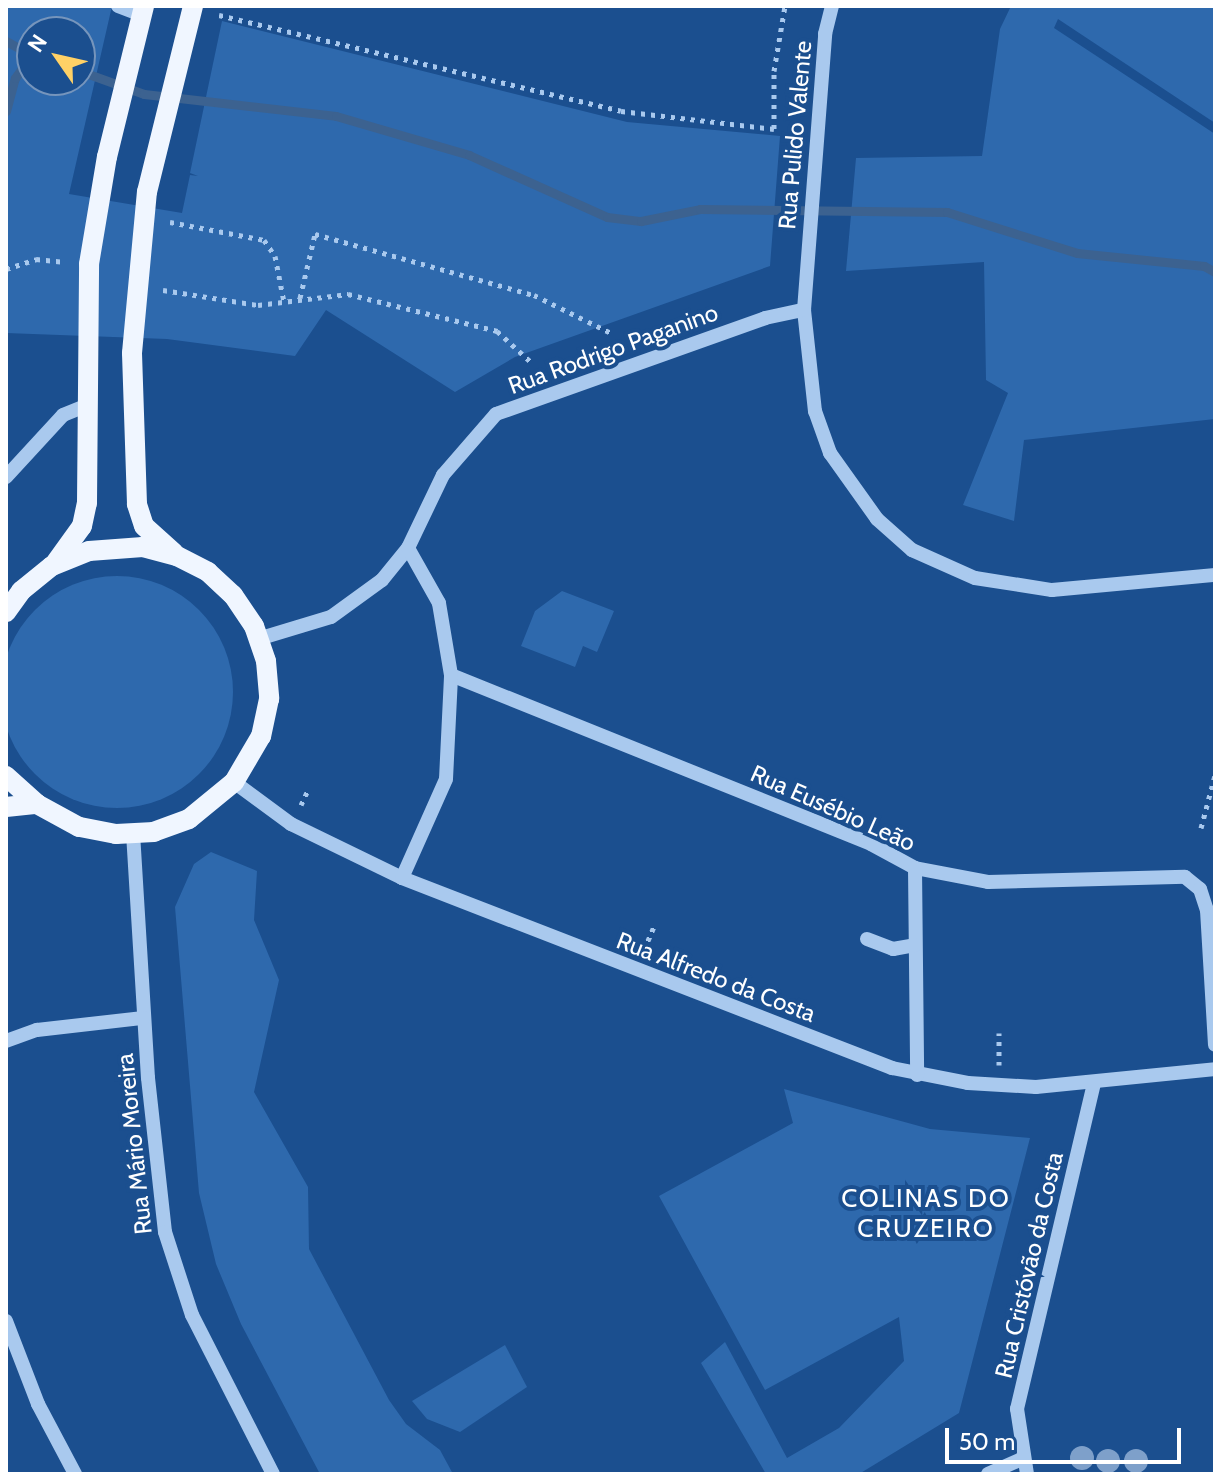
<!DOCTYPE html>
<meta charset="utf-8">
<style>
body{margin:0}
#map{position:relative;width:1221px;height:1480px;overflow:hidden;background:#1b4f8f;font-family:Cabin,sans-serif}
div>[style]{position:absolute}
.green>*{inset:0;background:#2e69ad}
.round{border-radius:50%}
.stream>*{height:9px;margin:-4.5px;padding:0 4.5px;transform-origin:4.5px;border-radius:4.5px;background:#3c6290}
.path>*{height:5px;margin-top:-2.5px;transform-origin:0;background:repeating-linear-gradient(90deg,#a9c9ee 0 4px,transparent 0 10px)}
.minor>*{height:14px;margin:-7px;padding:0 7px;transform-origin:7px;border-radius:7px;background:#a9c9ee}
.major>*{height:20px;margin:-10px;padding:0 10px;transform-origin:10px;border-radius:10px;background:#f0f6ff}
.trees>*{width:24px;height:24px;margin:-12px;border-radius:50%;background:#7ea0ca}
span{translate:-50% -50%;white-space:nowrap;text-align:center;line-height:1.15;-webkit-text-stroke:8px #1b4f8f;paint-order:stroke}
.street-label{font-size:24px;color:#fff}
.neighbourhood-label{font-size:26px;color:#fff;letter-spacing:2px}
.frame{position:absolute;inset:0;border:8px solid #fff;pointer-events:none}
.north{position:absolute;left:16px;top:16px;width:80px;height:80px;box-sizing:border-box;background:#1b4f8f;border:2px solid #7695bc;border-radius:50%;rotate:304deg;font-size:22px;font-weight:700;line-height:32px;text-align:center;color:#fff}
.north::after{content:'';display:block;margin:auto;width:28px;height:36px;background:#ffd166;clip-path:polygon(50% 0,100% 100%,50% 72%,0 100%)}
.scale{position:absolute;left:945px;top:1428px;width:236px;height:36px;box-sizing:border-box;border:4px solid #fff;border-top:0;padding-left:10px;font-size:24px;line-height:28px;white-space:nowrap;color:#fff;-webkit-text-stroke:6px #1b4f8f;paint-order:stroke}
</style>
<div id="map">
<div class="green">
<div style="clip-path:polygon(evenodd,6px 6px,112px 6px,69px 194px,182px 213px,190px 175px,198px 176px,190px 173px,222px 21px,627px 122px,780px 136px,770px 266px,515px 357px,455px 392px,326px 310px,295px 356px,167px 339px,6px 333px,6px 6px,32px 32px,80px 32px,80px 80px,32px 80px,32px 32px)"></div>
<div style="clip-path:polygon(1011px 6px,1215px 6px,1215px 123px,1058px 19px,1054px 28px,1215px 134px,1215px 419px,1024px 440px,1014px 521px,963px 505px,1008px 393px,986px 380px,984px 262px,846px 271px,856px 158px,982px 156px,1000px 29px)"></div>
<div class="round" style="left:1px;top:576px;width:232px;height:232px"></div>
<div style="clip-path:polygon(562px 591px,614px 611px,597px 652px,583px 646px,575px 667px,521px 646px,535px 611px)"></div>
<div style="clip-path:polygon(211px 852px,257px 871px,254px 920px,279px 980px,254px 1092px,308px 1187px,309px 1249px,389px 1400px,406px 1424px,440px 1450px,453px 1474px,320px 1474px,241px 1324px,216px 1264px,199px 1193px,175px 907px,194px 864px)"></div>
<div style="clip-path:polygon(784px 1089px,930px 1129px,1030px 1138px,959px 1413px,859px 1474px,766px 1474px,701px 1363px,725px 1342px,787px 1458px,839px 1428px,904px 1361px,899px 1317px,765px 1390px,659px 1196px,793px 1123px)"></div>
<div style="clip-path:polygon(505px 1345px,527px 1387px,460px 1432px,427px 1419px,412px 1401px)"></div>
</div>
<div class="stream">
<div style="left:6px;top:41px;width:26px;rotate:29deg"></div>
<div style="left:80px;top:71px;width:68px;rotate:19.8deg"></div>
<div style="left:144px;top:94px;width:193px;rotate:6.5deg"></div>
<div style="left:336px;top:116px;width:139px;rotate:16.3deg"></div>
<div style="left:469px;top:155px;width:151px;rotate:24.2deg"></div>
<div style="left:607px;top:217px;width:34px;rotate:7deg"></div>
<div style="left:641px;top:221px;width:60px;rotate:-11.5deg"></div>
<div style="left:700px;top:209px;width:247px;rotate:0.7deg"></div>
<div style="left:947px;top:212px;width:136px;rotate:17.5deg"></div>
<div style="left:1077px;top:253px;width:128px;rotate:5.8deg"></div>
<div style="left:1204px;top:266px;width:13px;rotate:29deg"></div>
<div style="left:6px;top:111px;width:34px;rotate:-75deg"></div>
<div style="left:15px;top:78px;width:29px;rotate:-54deg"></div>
</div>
<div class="path">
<div style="left:219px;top:15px;width:413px;rotate:13.4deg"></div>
<div style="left:621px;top:111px;width:154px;rotate:6.7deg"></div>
<div style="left:774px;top:129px;width:58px;rotate:-90deg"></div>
<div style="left:774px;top:71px;width:66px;rotate:-80.4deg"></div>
<div style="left:170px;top:222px;width:96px;rotate:10.8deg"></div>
<div style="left:264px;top:240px;width:19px;rotate:55deg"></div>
<div style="left:275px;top:256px;width:47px;rotate:78.9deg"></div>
<div style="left:6px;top:269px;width:32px;rotate:-18deg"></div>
<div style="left:36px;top:259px;width:27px;rotate:6deg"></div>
<div style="left:163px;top:290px;width:96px;rotate:9deg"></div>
<div style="left:258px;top:305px;width:91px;rotate:-7deg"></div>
<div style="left:348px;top:294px;width:154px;rotate:13.9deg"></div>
<div style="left:497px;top:331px;width:45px;rotate:42.3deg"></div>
<div style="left:300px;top:298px;width:66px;rotate:-76.8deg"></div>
<div style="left:315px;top:234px;width:227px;rotate:15.6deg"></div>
<div style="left:534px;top:295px;width:86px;rotate:26.3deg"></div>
<div style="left:301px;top:805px;width:19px;rotate:-65deg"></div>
<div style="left:1201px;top:828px;width:55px;rotate:-75.2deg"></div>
<div style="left:644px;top:950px;width:26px;rotate:-67deg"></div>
<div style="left:999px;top:1065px;width:32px;rotate:-90deg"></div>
</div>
<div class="minor">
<div style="left:118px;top:6px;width:26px;rotate:21deg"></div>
<div style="left:804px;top:310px;width:102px;rotate:83.8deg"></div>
<div style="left:815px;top:411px;width:45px;rotate:70.3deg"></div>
<div style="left:830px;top:453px;width:81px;rotate:54.5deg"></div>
<div style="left:877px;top:519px;width:47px;rotate:41.5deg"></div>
<div style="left:912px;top:550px;width:69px;rotate:24deg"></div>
<div style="left:975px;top:578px;width:78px;rotate:8.9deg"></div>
<div style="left:1052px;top:590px;width:164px;rotate:-5.3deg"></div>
<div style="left:6px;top:477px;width:84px;rotate:-47.4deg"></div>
<div style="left:63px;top:415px;width:24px;rotate:-22deg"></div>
<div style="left:258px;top:639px;width:76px;rotate:-16.8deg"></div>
<div style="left:331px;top:617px;width:63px;rotate:-36deg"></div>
<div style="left:382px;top:580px;width:41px;rotate:-50.9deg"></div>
<div style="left:408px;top:548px;width:81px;rotate:-64.4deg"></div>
<div style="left:443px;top:475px;width:81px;rotate:-49deg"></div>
<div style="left:496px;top:414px;width:286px;rotate:-19.6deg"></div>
<div style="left:765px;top:318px;width:40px;rotate:-12deg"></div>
<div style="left:804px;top:310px;width:277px;rotate:-85.6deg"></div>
<div style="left:825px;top:34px;width:29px;rotate:-76deg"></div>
<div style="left:451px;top:675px;width:453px;rotate:21.9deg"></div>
<div style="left:871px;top:844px;width:50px;rotate:28.6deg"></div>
<div style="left:915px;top:868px;width:74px;rotate:10.9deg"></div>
<div style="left:988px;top:882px;width:197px;rotate:-1.5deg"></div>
<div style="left:1185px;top:877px;width:19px;rotate:39deg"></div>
<div style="left:1200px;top:889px;width:22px;rotate:72deg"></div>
<div style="left:1207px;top:910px;width:135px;rotate:86.6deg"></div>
<div style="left:234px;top:782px;width:71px;rotate:36.4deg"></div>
<div style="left:291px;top:824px;width:123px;rotate:25.9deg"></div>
<div style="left:402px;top:878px;width:526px;rotate:21.19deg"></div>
<div style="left:892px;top:1068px;width:77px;rotate:11.2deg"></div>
<div style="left:968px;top:1083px;width:68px;rotate:3.4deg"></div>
<div style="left:1036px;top:1087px;width:180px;rotate:-5.7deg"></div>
<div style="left:133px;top:833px;width:245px;rotate:86.5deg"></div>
<div style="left:148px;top:1078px;width:155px;rotate:83.7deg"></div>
<div style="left:165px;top:1232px;width:87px;rotate:72deg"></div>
<div style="left:192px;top:1315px;width:178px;rotate:63deg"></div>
<div style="left:915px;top:868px;width:207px;rotate:89.4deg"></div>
<div style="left:402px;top:878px;width:108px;rotate:-66deg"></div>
<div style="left:446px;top:779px;width:104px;rotate:-87.2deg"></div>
<div style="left:451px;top:675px;width:73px;rotate:-99.5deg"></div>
<div style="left:439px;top:603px;width:63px;rotate:-119.4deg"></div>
<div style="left:867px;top:939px;width:28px;rotate:21deg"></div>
<div style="left:893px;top:949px;width:22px;rotate:-10deg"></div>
<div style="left:6px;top:1041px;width:33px;rotate:-20deg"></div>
<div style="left:37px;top:1030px;width:107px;rotate:-6.5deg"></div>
<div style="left:6px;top:1321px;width:89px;rotate:68.9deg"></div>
<div style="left:38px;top:1404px;width:79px;rotate:62.1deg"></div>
<div style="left:988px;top:1474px;width:37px;rotate:-24deg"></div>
<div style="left:1027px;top:1474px;width:66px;rotate:-98.7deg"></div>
<div style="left:1017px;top:1409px;width:336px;rotate:-76.7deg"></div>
</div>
<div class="major">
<div style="left:174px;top:553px;width:40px;rotate:-138deg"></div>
<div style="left:144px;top:526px;width:23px;rotate:-108deg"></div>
<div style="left:137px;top:504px;width:151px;rotate:-91.9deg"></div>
<div style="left:132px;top:353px;width:162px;rotate:-84.7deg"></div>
<div style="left:147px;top:192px;width:192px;rotate:-76.1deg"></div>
<div style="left:56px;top:562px;width:44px;rotate:-54.2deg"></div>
<div style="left:82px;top:526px;width:24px;rotate:-78deg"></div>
<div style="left:87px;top:503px;width:239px;rotate:-89.5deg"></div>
<div style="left:89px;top:264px;width:109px;rotate:-80.5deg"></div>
<div style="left:107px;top:157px;width:155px;rotate:-76.2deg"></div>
<div style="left:6px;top:612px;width:26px;rotate:-54deg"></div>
<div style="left:21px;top:591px;width:40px;rotate:-39deg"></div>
<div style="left:52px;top:566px;width:40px;rotate:-22deg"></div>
<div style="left:89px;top:551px;width:54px;rotate:-4.2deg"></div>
<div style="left:143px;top:547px;width:35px;rotate:15deg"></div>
<div style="left:177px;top:556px;width:35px;rotate:27deg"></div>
<div style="left:208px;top:572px;width:34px;rotate:43deg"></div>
<div style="left:233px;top:595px;width:37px;rotate:56deg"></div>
<div style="left:254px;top:626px;width:37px;rotate:71deg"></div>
<div style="left:266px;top:661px;width:38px;rotate:85deg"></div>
<div style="left:269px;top:699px;width:38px;rotate:102deg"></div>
<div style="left:261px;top:736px;width:53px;rotate:120.4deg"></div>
<div style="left:234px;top:782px;width:58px;rotate:140.6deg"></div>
<div style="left:189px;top:819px;width:37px;rotate:160deg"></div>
<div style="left:154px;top:832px;width:38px;rotate:177deg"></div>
<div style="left:116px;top:834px;width:38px;rotate:-169deg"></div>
<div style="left:79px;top:827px;width:48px;rotate:-151.3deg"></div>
<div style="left:37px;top:804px;width:42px;rotate:-137.9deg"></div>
<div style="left:6px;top:807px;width:31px;rotate:-6deg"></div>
</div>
<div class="trees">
<div style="left:1082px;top:1458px"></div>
<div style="left:1108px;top:1461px"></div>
<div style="left:1136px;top:1461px"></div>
</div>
<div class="street-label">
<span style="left:795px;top:135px;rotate:-85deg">Rua Pulido Valente</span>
<span style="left:613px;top:349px;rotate:-20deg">Rua Rodrigo Paganino</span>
<span style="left:833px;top:808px;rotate:24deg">Rua Eusébio Leão</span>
<span style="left:716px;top:977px;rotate:21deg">Rua Alfredo da Costa</span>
<span style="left:134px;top:1144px;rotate:-96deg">Rua Mário Moreira</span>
<span style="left:1029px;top:1265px;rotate:-77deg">Rua Cristóvão da Costa</span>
</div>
<div class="neighbourhood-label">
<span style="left:926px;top:1214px">COLINAS DO<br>CRUZEIRO</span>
</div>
<div class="frame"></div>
<div class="north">N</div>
<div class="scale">50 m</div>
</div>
